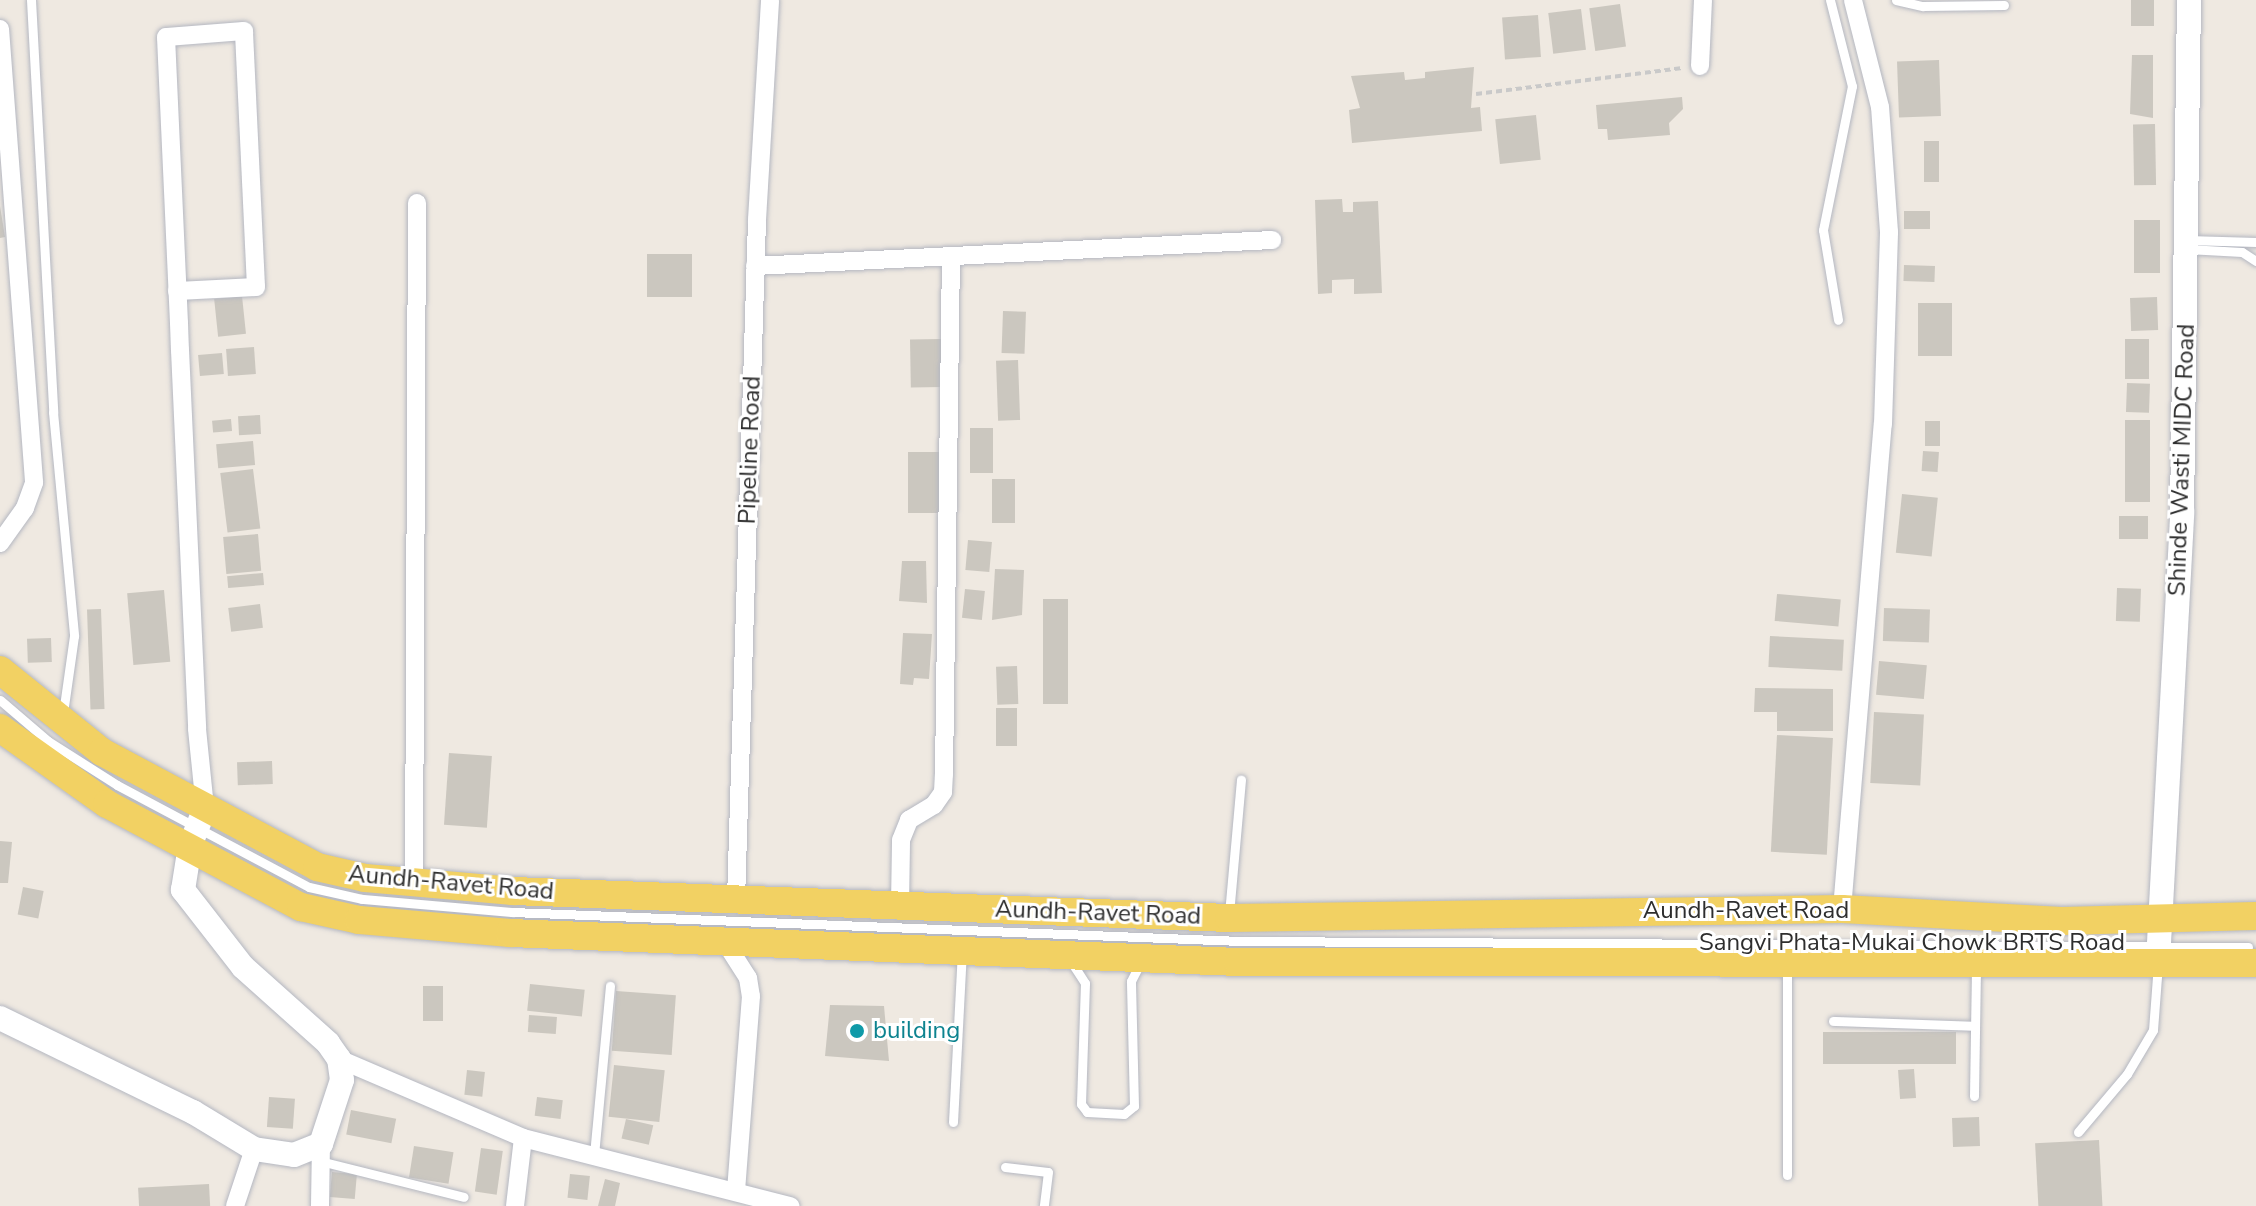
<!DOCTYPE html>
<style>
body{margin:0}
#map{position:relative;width:2256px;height:1206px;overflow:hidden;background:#efe9e1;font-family:"Nunito Sans",sans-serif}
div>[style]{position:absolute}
.building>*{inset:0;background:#cbc7bf;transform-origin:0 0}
.path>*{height:4px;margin-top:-2px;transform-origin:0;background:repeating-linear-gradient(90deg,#c9c9c9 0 6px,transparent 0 10px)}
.roads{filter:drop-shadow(0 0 2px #b4b7c1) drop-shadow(0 0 2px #b4b7c1)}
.lane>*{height:9px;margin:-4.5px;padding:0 4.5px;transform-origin:4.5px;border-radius:4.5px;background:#fff}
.street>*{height:18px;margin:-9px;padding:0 9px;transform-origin:9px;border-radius:9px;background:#fff}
.secondary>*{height:24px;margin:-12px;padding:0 12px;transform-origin:12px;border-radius:12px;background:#fff}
.primary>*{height:28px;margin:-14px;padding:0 14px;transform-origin:14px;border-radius:14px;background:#f2d163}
.dots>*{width:22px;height:22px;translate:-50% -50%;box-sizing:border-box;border:4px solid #fff;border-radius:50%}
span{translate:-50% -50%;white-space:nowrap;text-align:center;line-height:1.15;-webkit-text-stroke:6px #fff;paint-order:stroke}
.street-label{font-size:24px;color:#2e2e2e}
.culture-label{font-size:24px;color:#0d838f}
.left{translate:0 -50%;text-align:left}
</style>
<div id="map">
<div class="building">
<div style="left:2131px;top:0;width:23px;height:26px"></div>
<div style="left:1620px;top:4px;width:43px;height:31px;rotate:82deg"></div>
<div style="left:1581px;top:9px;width:41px;height:33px;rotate:83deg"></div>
<div style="left:1538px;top:15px;width:42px;height:36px;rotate:86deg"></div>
<div style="clip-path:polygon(2132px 55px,2153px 55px,2153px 118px,2130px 114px)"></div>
<div style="left:1939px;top:60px;width:56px;height:42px;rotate:88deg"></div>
<div style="clip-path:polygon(1474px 67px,1471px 108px,1480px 107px,1482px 131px,1352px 143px,1349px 110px,1360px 108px,1351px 76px,1404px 72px,1405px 80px,1425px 78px,1425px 72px)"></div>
<div style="clip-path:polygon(1682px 97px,1683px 109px,1669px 123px,1670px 135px,1608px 140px,1607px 129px,1598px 129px,1596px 105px)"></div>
<div style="left:1536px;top:115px;width:45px;height:41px;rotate:84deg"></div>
<div style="left:2155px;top:124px;width:61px;height:22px;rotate:89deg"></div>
<div style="left:1924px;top:141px;width:15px;height:41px"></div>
<div style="clip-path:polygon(1342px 199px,1343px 212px,1353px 212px,1353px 202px,1378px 201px,1382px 293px,1354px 294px,1354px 279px,1332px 280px,1332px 293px,1318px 294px,1315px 200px)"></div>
<div style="clip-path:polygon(0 206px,5px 237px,0 238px)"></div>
<div style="left:1930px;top:211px;width:18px;height:26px;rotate:90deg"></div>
<div style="left:2134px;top:220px;width:26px;height:53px"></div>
<div style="left:647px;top:254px;width:45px;height:43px"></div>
<div style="left:1904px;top:265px;width:31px;height:16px;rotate:2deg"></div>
<div style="left:242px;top:296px;width:38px;height:28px;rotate:84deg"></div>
<div style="left:2157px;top:297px;width:33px;height:27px;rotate:88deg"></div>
<div style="left:1918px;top:303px;width:34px;height:53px"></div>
<div style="left:1003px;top:311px;width:23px;height:42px;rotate:2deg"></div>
<div style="left:941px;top:339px;width:48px;height:31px;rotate:89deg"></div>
<div style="left:2149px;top:339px;width:40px;height:24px;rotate:90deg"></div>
<div style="left:254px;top:347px;width:27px;height:28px;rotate:86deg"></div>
<div style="left:222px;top:353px;width:21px;height:24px;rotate:85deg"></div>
<div style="left:1018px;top:360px;width:60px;height:22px;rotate:88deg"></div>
<div style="left:2127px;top:383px;width:23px;height:29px;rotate:2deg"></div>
<div style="left:260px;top:415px;width:19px;height:22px;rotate:87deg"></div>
<div style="left:231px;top:419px;width:12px;height:19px;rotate:85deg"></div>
<div style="left:2125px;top:420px;width:25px;height:82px"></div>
<div style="left:1925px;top:421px;width:15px;height:25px"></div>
<div style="left:970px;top:428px;width:23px;height:45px"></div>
<div style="left:253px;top:441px;width:24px;height:37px;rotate:85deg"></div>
<div style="left:1923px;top:451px;width:16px;height:20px;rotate:4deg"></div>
<div style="left:908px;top:452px;width:34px;height:61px"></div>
<div style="left:253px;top:469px;width:60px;height:33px;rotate:83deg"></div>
<div style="left:992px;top:479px;width:23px;height:44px"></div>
<div style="left:1902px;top:494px;width:36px;height:59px;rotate:6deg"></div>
<div style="left:2119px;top:516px;width:29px;height:23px"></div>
<div style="left:258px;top:534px;width:37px;height:35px;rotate:85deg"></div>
<div style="left:968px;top:540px;width:24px;height:30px;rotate:5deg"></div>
<div style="clip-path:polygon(902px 561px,926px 561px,927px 603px,899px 601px)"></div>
<div style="clip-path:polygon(995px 569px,1024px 570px,1022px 615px,992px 620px)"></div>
<div style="left:263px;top:573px;width:12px;height:36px;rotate:85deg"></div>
<div style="left:2117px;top:588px;width:24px;height:33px;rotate:2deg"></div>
<div style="left:965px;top:589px;width:20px;height:29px;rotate:6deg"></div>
<div style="left:164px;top:590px;width:72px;height:37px;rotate:85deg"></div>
<div style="left:1777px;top:594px;width:64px;height:27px;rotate:5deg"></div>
<div style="left:1043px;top:599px;width:25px;height:105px"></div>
<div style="left:260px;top:604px;width:24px;height:32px;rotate:83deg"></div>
<div style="left:1884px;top:608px;width:46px;height:33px;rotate:2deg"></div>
<div style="left:101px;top:609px;width:100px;height:14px;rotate:88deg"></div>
<div style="clip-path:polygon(903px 633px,932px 634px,929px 679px,914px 678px,913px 685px,900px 684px)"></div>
<div style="left:1770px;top:636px;width:74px;height:31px;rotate:3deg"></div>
<div style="left:51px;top:638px;width:24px;height:24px;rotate:88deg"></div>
<div style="left:1879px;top:661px;width:48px;height:34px;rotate:5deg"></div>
<div style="left:1017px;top:666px;width:38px;height:21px;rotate:88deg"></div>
<div style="clip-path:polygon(1755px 688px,1833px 689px,1833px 731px,1777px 731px,1777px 712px,1754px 712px)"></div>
<div style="left:996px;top:708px;width:21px;height:38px"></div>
<div style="left:1874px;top:712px;width:50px;height:71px;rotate:3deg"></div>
<div style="left:1777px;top:735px;width:56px;height:117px;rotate:3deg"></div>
<div style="left:449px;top:753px;width:43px;height:72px;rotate:4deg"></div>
<div style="left:272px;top:761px;width:23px;height:35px;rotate:88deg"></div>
<div style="clip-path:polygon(0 841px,12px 842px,8px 883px,0 883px)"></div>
<div style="left:23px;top:887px;width:21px;height:28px;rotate:11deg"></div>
<div style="left:530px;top:984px;width:55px;height:27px;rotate:6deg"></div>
<div style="left:423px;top:986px;width:20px;height:35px"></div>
<div style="left:616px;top:991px;width:60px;height:60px;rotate:4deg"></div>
<div style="clip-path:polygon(830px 1005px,884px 1006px,889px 1061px,825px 1056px)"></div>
<div style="left:529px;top:1015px;width:28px;height:17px;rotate:4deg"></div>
<div style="left:1823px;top:1032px;width:133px;height:32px"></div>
<div style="left:614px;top:1065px;width:51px;height:52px;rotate:6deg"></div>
<div style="left:1914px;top:1069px;width:29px;height:16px;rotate:86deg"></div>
<div style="left:467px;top:1070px;width:18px;height:25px;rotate:6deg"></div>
<div style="left:269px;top:1097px;width:26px;height:30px;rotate:4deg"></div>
<div style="left:537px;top:1097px;width:26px;height:19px;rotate:7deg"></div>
<div style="left:351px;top:1110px;width:46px;height:25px;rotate:11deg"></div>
<div style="left:1979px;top:1117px;width:29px;height:27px;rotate:88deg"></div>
<div style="left:626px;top:1119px;width:28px;height:20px;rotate:13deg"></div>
<div style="left:2099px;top:1140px;width:66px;height:64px;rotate:87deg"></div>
<div style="left:414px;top:1146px;width:40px;height:32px;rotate:9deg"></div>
<div style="left:481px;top:1148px;width:22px;height:44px;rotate:8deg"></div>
<div style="left:332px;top:1172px;width:25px;height:25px;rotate:5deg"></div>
<div style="left:570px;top:1174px;width:20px;height:24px;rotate:6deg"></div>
<div style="clip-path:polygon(605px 1179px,620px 1183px,615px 1206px,598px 1206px)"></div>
<div style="left:209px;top:1184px;width:22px;height:71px;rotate:87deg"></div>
</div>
<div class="path">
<div style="left:1476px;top:94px;width:208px;rotate:-7.2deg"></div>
</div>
<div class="roads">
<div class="lane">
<div style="left:31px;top:0;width:413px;rotate:86.9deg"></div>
<div style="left:53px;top:412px;width:225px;rotate:84.6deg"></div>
<div style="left:74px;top:636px;width:78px;rotate:98.1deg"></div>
<div style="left:1830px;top:0;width:89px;rotate:75.7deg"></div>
<div style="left:1852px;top:86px;width:147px;rotate:101.4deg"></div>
<div style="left:1823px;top:230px;width:91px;rotate:80.5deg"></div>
<div style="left:1896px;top:0;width:28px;rotate:13deg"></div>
<div style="left:1923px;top:6px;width:81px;rotate:-0.7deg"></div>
<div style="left:2187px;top:240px;width:69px;rotate:1.7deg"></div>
<div style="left:2187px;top:249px;width:55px;rotate:3.1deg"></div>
<div style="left:2242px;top:252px;width:17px;rotate:33deg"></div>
<div style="left:0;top:700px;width:63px;rotate:40.5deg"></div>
<div style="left:48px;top:741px;width:82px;rotate:32.5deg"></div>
<div style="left:117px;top:785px;width:217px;rotate:28deg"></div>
<div style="left:309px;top:887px;width:54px;rotate:12.8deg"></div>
<div style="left:362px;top:899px;width:151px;rotate:5deg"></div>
<div style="left:512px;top:912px;width:728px;rotate:2.28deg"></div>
<div style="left:1239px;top:941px;width:1009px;rotate:0.34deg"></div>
<div style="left:1229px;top:914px;width:135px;rotate:-84.9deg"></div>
<div style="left:1072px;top:963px;width:24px;rotate:57deg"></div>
<div style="left:1085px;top:983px;width:121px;rotate:91.9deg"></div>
<div style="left:1081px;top:1104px;width:10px;rotate:53deg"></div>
<div style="left:1087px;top:1112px;width:37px;rotate:3deg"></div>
<div style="left:1124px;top:1114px;width:13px;rotate:-39deg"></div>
<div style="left:1134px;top:1106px;width:125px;rotate:-91.4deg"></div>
<div style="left:1131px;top:981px;width:22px;rotate:-63deg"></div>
<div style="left:1787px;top:966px;width:209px;rotate:90deg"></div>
<div style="left:1833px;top:1021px;width:142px;rotate:2deg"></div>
<div style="left:1974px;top:1096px;width:130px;rotate:-89.1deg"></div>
<div style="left:953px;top:1122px;width:169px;rotate:-87deg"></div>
<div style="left:2078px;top:1132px;width:76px;rotate:-49.8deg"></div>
<div style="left:2127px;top:1074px;width:51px;rotate:-59.4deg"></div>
<div style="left:2153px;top:1030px;width:66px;rotate:-85.7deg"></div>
<div style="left:594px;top:1155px;width:170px;rotate:-84.6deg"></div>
<div style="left:320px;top:1161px;width:148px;rotate:14deg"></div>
<div style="left:1005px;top:1167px;width:43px;rotate:6.6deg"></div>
<div style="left:1048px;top:1172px;width:34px;rotate:97deg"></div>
</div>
<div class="street">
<div style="left:0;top:29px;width:455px;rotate:85.7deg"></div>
<div style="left:34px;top:483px;width:27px;rotate:110deg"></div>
<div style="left:25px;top:508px;width:43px;rotate:125.5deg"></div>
<div style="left:1700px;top:66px;width:66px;rotate:-87.4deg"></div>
<div style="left:755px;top:266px;width:518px;rotate:-2.88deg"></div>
<div style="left:177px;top:291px;width:79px;rotate:-2.9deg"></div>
<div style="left:256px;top:287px;width:256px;rotate:-92.7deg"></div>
<div style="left:244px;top:31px;width:78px;rotate:175.6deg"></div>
<div style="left:166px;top:37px;width:286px;rotate:87.4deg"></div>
<div style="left:179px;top:323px;width:27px;rotate:88deg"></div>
<div style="left:180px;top:350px;width:379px;rotate:87.4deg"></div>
<div style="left:197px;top:729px;width:79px;rotate:84.2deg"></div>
<div style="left:414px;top:882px;width:679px;rotate:-89.75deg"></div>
<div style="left:736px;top:900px;width:680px;rotate:-88.23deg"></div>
<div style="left:757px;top:220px;width:220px;rotate:-86.6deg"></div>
<div style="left:900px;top:906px;width:66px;rotate:-89.1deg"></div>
<div style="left:901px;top:840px;width:22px;rotate:-68deg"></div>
<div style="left:909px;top:820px;width:29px;rotate:-31deg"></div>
<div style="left:934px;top:805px;width:16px;rotate:-55deg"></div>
<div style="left:943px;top:792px;width:18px;rotate:-87deg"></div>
<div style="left:944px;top:774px;width:518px;rotate:-89.23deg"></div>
<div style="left:1842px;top:909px;width:487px;rotate:-85.2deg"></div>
<div style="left:1883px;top:424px;width:192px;rotate:-88.2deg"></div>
<div style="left:1889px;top:232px;width:125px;rotate:-94.1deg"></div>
<div style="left:1880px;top:107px;width:110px;rotate:-104.2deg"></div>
<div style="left:725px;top:942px;width:43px;rotate:57.4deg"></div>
<div style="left:748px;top:978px;width:18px;rotate:81deg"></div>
<div style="left:751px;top:996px;width:194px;rotate:94.4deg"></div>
<div style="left:339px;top:1059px;width:200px;rotate:23.2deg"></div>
<div style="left:523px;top:1138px;width:276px;rotate:14.3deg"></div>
<div style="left:235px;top:1206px;width:60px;rotate:-71.6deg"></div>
<div style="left:320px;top:1206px;width:62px;rotate:-89.1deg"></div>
<div style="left:515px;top:1206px;width:68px;rotate:-83.3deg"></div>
</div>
<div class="secondary">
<div style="left:2158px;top:961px;width:449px;rotate:-86.9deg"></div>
<div style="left:2182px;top:513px;width:513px;rotate:-89.22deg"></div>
<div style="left:0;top:1018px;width:215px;rotate:26deg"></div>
<div style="left:193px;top:1112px;width:71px;rotate:31.2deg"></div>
<div style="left:254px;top:1149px;width:40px;rotate:8.5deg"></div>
<div style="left:294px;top:1155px;width:29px;rotate:-22deg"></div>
<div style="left:321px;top:1144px;width:67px;rotate:-71.8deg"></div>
<div style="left:342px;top:1080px;width:21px;rotate:-98deg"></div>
<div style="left:339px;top:1059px;width:19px;rotate:-125deg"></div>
<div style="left:328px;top:1043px;width:114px;rotate:-138.2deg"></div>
<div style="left:243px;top:967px;width:98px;rotate:-127.9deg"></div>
<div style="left:183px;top:890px;width:45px;rotate:-81deg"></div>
<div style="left:190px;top:846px;width:41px;rotate:-68.5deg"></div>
</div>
<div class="primary">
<div style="left:0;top:670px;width:131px;rotate:38.8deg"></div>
<div style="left:102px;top:752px;width:244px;rotate:28.1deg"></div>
<div style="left:317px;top:867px;width:49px;rotate:12.9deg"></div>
<div style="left:365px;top:878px;width:149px;rotate:5deg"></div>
<div style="left:513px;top:891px;width:717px;rotate:2.16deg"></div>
<div style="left:1229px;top:918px;width:613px;rotate:-0.84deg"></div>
<div style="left:1842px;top:909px;width:220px;rotate:3.1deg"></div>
<div style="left:2062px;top:921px;width:194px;rotate:-1.5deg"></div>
<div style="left:0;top:728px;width:131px;rotate:35.4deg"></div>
<div style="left:107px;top:804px;width:220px;rotate:28deg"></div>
<div style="left:301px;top:907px;width:59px;rotate:12.6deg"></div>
<div style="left:359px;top:920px;width:152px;rotate:4.9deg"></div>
<div style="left:510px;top:933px;width:729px;rotate:2.28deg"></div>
<div style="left:1238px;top:962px;width:1017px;rotate:0.06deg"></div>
</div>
</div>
<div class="dots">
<div style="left:857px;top:1031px;background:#0f9aa8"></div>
</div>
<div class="street-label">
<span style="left:750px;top:450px;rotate:-88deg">Pipeline Road</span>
<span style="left:2182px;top:460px;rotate:-88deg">Shinde Wasti MIDC Road</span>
<span style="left:451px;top:883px;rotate:5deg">Aundh-Ravet Road</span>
<span style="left:1746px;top:911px">Aundh-Ravet Road</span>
<span style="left:1098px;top:913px;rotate:2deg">Aundh-Ravet Road</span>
<span style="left:1912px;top:943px">Sangvi Phata-Mukai Chowk BRTS Road</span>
</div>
<div class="culture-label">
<span class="left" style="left:873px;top:1031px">building</span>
</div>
</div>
